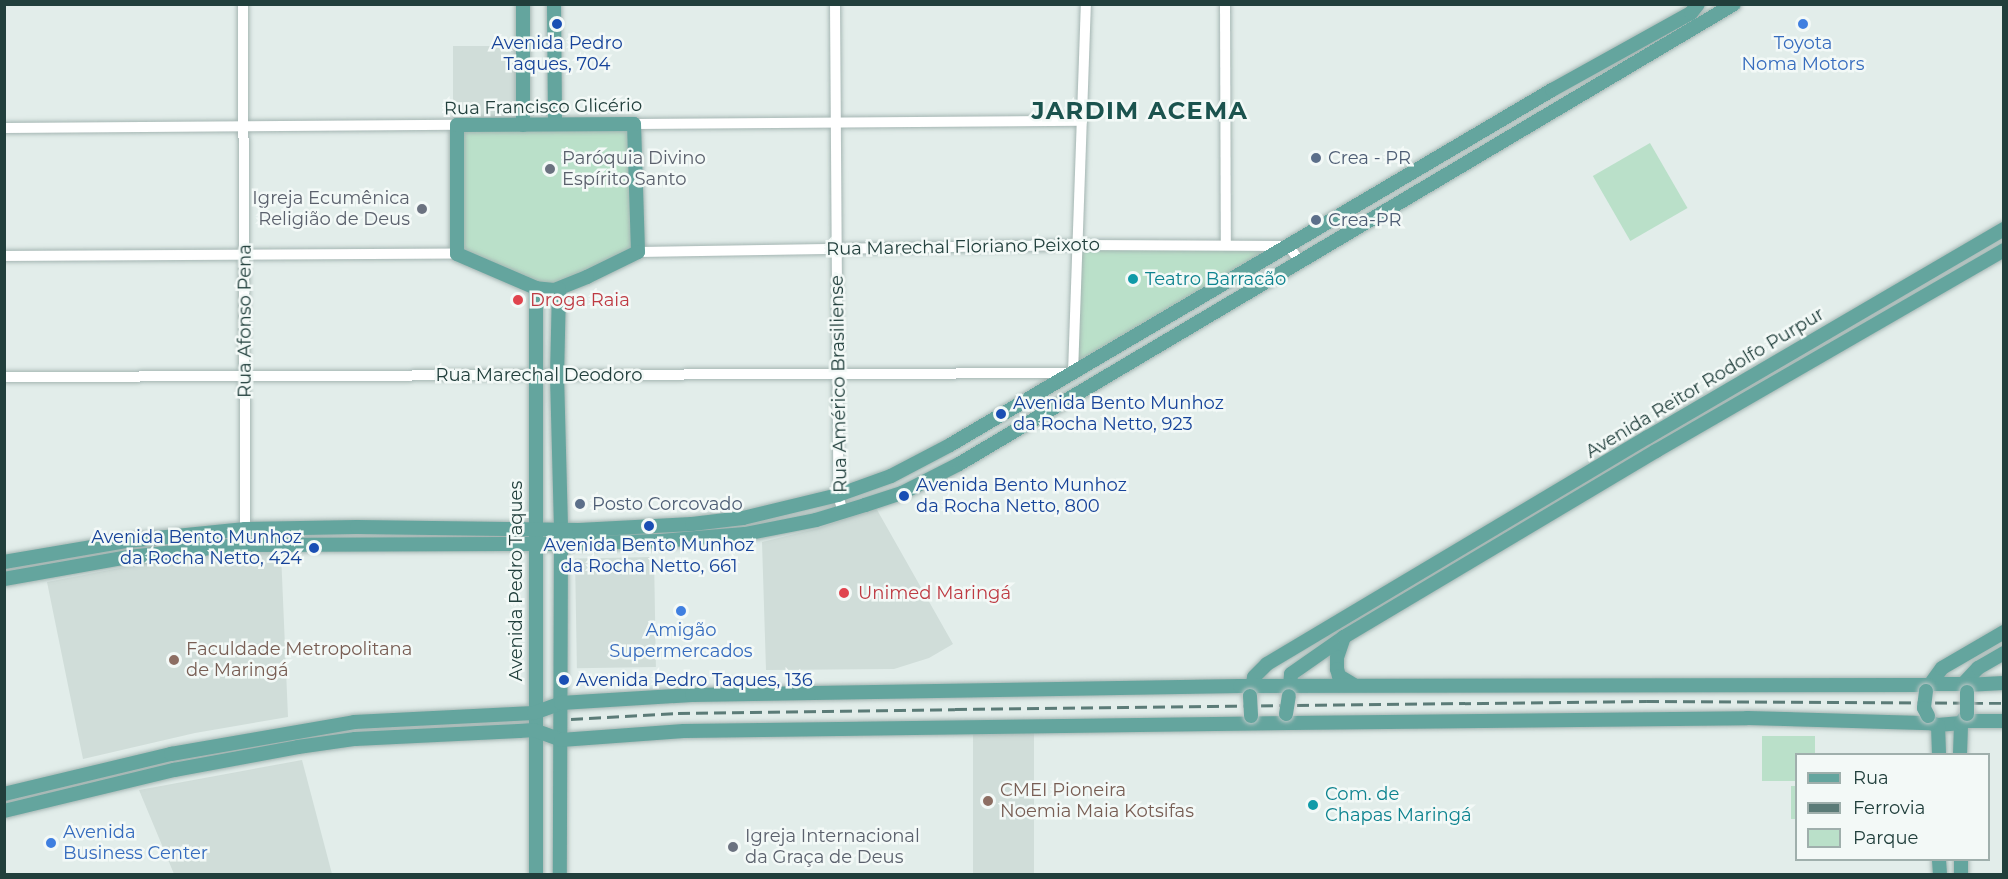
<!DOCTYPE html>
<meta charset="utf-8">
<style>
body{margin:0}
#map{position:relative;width:2008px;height:879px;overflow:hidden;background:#e2edea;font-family:Montserrat,sans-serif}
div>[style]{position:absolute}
.built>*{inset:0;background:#d0ddd9;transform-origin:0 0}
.green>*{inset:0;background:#bae0c9;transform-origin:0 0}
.roads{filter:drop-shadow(0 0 2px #a4b5b2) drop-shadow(0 0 2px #a4b5b2)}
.minor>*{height:10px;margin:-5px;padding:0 5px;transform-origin:5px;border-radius:5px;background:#fff}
.major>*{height:14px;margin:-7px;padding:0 7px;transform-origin:7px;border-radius:7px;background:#64a59e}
.rail>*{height:3px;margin-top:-1.5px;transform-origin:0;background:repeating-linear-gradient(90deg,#5b7b77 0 12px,transparent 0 18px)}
.bridges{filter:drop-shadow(0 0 2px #c1c9c8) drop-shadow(0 0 2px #c1c9c8)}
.major-bridge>*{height:14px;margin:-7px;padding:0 7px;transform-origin:7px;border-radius:7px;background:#64a59e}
.dots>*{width:16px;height:16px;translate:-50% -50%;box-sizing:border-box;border:3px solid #f3f9f7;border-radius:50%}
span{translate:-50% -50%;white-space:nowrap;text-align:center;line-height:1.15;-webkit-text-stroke:5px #f3f9f7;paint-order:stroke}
.transit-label{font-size:18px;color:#164399}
.left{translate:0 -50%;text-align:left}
.right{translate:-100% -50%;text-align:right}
.shop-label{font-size:18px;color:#366cbe}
.street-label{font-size:18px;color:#213f3c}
.service-label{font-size:18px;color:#4e5e75}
.worship-label{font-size:18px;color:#5b616d}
.culture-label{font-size:18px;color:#0d838f}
.health-label{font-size:18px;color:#be3a42}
.education-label{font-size:18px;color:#785e54}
.district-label{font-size:24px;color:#1b534e;font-weight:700;letter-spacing:1.5px}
.frame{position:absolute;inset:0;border:6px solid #213f3c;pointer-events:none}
.legend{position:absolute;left:1795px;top:753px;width:195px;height:108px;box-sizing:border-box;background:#f3f9f7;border:2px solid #9fafac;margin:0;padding:8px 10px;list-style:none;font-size:18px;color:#213f3c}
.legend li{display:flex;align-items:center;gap:12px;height:30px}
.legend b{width:30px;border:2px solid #9fafac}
</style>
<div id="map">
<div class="built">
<div style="left:523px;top:46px;width:79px;height:70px;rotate:90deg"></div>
<div style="clip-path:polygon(876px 508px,953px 644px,929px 658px,894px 669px,766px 670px,762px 542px,819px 528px)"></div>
<div style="clip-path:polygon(281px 553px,288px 717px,195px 733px,83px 759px,47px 582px,156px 561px,238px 554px)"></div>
<div style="left:654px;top:557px;width:110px;height:79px;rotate:89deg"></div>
<div style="left:1034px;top:726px;width:148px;height:61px;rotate:90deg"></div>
<div style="clip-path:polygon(302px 760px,332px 874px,174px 874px,139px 790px)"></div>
</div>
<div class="green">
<div style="clip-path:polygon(634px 124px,638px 252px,559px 289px,457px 254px,457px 125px)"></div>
<div style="left:1650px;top:143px;width:75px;height:66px;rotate:60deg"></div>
<div style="clip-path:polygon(1077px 245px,1289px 246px,1073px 373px)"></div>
<div style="clip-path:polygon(1762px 736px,1815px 736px,1815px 754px,1796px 754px,1796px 781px,1762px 781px)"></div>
<div style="left:1791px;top:786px;width:5px;height:33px"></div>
</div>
<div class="roads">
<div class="minor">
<div style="left:243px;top:4px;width:531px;rotate:89.78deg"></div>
<div style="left:835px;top:4px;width:491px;rotate:89.6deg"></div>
<div style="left:838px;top:495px;width:18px;rotate:74deg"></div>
<div style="left:1225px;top:4px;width:241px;rotate:89.8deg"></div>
<div style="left:634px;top:124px;width:448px;rotate:-0.4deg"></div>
<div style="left:4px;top:128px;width:453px;rotate:-0.4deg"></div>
<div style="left:638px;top:252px;width:439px;rotate:-0.9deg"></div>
<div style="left:1077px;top:245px;width:212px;rotate:0.3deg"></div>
<div style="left:1289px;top:246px;width:18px;rotate:56deg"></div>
<div style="left:4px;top:256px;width:453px;rotate:-0.3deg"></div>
<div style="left:1073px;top:373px;width:369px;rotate:-88deg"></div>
<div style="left:4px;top:377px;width:1068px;rotate:-0.21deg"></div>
</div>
<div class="major">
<div style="left:523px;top:4px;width:121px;rotate:90deg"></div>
<div style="left:554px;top:4px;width:120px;rotate:89.5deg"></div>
<div style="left:634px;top:124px;width:128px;rotate:88.2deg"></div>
<div style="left:638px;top:252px;width:57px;rotate:153.9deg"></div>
<div style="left:587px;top:277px;width:35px;rotate:158deg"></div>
<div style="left:554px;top:290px;width:18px;rotate:-174deg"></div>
<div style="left:536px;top:288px;width:86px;rotate:-156.7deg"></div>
<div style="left:457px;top:254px;width:129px;rotate:-90deg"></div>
<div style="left:457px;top:125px;width:177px;rotate:-0.3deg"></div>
<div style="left:536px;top:288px;width:586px;rotate:90deg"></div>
<div style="left:559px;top:289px;width:86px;rotate:91.3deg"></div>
<div style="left:557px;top:375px;width:155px;rotate:88.5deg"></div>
<div style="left:561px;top:530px;width:344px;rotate:90.2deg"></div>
<div style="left:4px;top:562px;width:125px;rotate:-9.7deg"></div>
<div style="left:127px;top:541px;width:119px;rotate:-5.8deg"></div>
<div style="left:245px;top:529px;width:112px;rotate:-1deg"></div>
<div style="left:357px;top:527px;width:222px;rotate:0.8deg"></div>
<div style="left:579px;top:530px;width:113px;rotate:-3deg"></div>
<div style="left:692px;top:524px;width:51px;rotate:-6.7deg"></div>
<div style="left:743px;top:518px;width:98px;rotate:-13.6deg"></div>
<div style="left:838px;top:495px;width:56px;rotate:-19.7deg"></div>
<div style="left:891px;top:476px;width:67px;rotate:-27.7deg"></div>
<div style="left:950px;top:445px;width:699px;rotate:-30.53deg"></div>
<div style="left:1552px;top:90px;width:159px;rotate:-29deg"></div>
<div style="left:1691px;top:13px;width:11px;rotate:-52deg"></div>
<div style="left:4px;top:579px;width:127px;rotate:-10deg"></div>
<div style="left:129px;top:557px;width:110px;rotate:-6.3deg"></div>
<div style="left:238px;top:545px;width:309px;rotate:-0.2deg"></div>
<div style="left:547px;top:544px;width:114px;rotate:-1.5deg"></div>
<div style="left:661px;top:541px;width:84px;rotate:-4.8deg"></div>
<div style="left:745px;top:534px;width:72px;rotate:-11.2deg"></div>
<div style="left:816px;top:520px;width:51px;rotate:-17deg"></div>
<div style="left:865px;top:505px;width:39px;rotate:-18deg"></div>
<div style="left:902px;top:493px;width:64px;rotate:-27deg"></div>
<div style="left:959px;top:464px;width:901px;rotate:-30.69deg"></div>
<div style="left:1344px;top:637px;width:21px;rotate:109deg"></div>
<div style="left:1337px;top:657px;width:12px;rotate:90deg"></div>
<div style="left:1337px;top:669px;width:7px;rotate:74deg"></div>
<div style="left:1339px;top:676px;width:17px;rotate:31deg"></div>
<div style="left:1932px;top:684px;width:31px"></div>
<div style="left:1963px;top:684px;width:22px;rotate:-47deg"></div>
<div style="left:1978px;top:668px;width:30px;rotate:-30deg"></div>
<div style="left:1966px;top:685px;width:38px;rotate:-3deg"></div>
<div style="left:1926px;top:690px;width:27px;rotate:-54deg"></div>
<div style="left:1942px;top:668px;width:72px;rotate:-30.1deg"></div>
<div style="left:1289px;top:694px;width:20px;rotate:-84deg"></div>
<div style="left:1291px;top:674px;width:65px;rotate:-34.9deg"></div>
<div style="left:1344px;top:637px;width:363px;rotate:-30.8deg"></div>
<div style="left:1656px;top:451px;width:402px;rotate:-30deg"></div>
<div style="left:1250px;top:695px;width:18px;rotate:-77deg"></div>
<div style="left:1254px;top:677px;width:18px;rotate:-45deg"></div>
<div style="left:1267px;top:664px;width:443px;rotate:-30.8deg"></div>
<div style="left:1648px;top:437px;width:412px;rotate:-30.3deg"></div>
<div style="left:1928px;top:717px;width:7px;rotate:63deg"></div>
<div style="left:1931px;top:723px;width:7px;rotate:16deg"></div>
<div style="left:1938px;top:725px;width:23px;rotate:-5deg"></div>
<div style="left:1964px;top:721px;width:40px"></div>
<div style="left:1938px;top:725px;width:29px;rotate:88deg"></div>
<div style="left:1960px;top:754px;width:31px;rotate:-88deg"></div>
<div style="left:1961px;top:723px;width:11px;rotate:-56deg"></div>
<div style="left:4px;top:794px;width:172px;rotate:-13.5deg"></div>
<div style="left:171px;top:754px;width:186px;rotate:-9.9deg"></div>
<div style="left:354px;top:722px;width:180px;rotate:-2.9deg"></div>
<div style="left:534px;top:713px;width:29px;rotate:-20deg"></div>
<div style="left:561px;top:703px;width:131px;rotate:-3.5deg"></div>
<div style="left:692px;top:695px;width:548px;rotate:-0.94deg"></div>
<div style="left:1240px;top:686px;width:689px;rotate:-0.08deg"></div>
<div style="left:4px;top:811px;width:175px;rotate:-13.6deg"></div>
<div style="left:174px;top:770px;width:126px;rotate:-10.5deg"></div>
<div style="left:298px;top:747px;width:58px;rotate:-8deg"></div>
<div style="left:355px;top:739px;width:164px;rotate:-2.8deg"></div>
<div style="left:519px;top:731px;width:15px;rotate:-4deg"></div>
<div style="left:534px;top:730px;width:29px;rotate:20deg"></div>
<div style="left:561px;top:740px;width:123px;rotate:-4.2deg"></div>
<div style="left:684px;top:731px;width:606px;rotate:-0.76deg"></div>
<div style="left:1290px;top:723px;width:457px;rotate:-0.6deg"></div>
<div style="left:1747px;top:718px;width:184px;rotate:1.6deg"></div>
<div style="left:1939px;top:860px;width:14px;rotate:86deg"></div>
<div style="left:1961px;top:860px;width:14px;rotate:90deg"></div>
</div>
</div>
<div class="rail">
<div style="left:571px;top:719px;width:107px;rotate:-3.2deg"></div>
<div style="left:678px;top:713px;width:277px;rotate:-0.8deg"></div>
<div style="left:955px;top:709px;width:692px;rotate:-0.66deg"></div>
<div style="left:1647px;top:701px;width:357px;rotate:0.3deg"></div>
</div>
<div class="bridges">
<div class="major-bridge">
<div style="left:1926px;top:691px;width:17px;rotate:97deg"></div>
<div style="left:1924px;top:708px;width:9px;rotate:63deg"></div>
<div style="left:1250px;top:696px;width:20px;rotate:87deg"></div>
<div style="left:1286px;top:714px;width:18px;rotate:-81deg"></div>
<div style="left:1967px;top:714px;width:22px;rotate:-90deg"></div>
</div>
</div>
<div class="dots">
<div style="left:557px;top:24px;background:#1a4fb4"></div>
<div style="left:1803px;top:24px;background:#3f7fe0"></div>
<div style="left:1316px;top:158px;background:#5c6f8a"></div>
<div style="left:550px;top:169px;background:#6b7280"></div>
<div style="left:422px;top:209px;background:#6b7280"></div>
<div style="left:1316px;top:220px;background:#5c6f8a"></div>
<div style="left:1133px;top:279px;background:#0f9aa8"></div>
<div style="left:518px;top:300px;background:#e0444e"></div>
<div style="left:1001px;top:414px;background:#1a4fb4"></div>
<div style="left:904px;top:496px;background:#1a4fb4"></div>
<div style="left:580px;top:504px;background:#5c6f8a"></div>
<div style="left:649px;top:526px;background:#1a4fb4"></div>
<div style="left:314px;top:548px;background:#1a4fb4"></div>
<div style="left:844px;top:593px;background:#e0444e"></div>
<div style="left:681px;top:611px;background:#3f7fe0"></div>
<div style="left:174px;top:660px;background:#8d6e63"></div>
<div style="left:564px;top:680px;background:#1a4fb4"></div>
<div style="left:988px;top:801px;background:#8d6e63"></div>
<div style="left:1313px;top:805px;background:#0f9aa8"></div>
<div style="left:51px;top:843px;background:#3f7fe0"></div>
<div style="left:733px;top:847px;background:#6b7280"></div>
</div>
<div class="transit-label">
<span style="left:557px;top:54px">Avenida Pedro<br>Taques, 704</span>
<span class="left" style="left:1013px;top:414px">Avenida Bento Munhoz<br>da Rocha Netto, 923</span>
<span class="left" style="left:916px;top:496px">Avenida Bento Munhoz<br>da Rocha Netto, 800</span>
<span class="right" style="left:302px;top:548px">Avenida Bento Munhoz<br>da Rocha Netto, 424</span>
<span style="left:649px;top:556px">Avenida Bento Munhoz<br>da Rocha Netto, 661</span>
<span class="left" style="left:576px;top:680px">Avenida Pedro Taques, 136</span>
</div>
<div class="shop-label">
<span style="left:1803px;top:54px">Toyota<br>Noma Motors</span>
<span style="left:681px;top:641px">Amigão<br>Supermercados</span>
<span class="left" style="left:63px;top:843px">Avenida<br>Business Center</span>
</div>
<div class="street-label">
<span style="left:543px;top:107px;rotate:-1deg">Rua Francisco Glicério</span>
<span style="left:963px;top:247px;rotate:-1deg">Rua Marechal Floriano Peixoto</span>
<span style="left:245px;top:321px;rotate:-90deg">Rua Afonso Pena</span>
<span style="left:539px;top:375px">Rua Marechal Deodoro</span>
<span style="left:1705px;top:383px;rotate:-31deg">Avenida Reitor Rodolfo Purpur</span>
<span style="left:839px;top:384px;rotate:-91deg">Rua Américo Brasiliense</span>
<span style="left:516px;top:581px;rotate:-90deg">Avenida Pedro Taques</span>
</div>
<div class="service-label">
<span class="left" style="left:1328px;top:158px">Crea - PR</span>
<span class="left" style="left:1328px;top:220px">Crea-PR</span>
<span class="left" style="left:592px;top:504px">Posto Corcovado</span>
</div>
<div class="worship-label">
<span class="left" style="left:562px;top:169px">Paróquia Divino<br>Espírito Santo</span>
<span class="right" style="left:410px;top:209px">Igreja Ecumênica<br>Religião de Deus</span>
<span class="left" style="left:745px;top:847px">Igreja Internacional<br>da Graça de Deus</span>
</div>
<div class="culture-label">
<span class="left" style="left:1145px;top:279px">Teatro Barracão</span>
<span class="left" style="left:1325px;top:805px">Com. de<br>Chapas Maringá</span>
</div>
<div class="health-label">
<span class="left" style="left:530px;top:300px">Droga Raia</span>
<span class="left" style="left:858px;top:593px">Unimed Maringá</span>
</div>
<div class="education-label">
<span class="left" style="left:186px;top:660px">Faculdade Metropolitana<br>de Maringá</span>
<span class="left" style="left:1000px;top:801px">CMEI Pioneira<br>Noemia Maia Kotsifas</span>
</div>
<div class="district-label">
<span style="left:1140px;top:111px">JARDIM ACEMA</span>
</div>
<div class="frame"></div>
<ul class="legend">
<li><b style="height:8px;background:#64a59e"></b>Rua</li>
<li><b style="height:8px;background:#5b7b77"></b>Ferrovia</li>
<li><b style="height:16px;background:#bae0c9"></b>Parque</li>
</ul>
</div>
